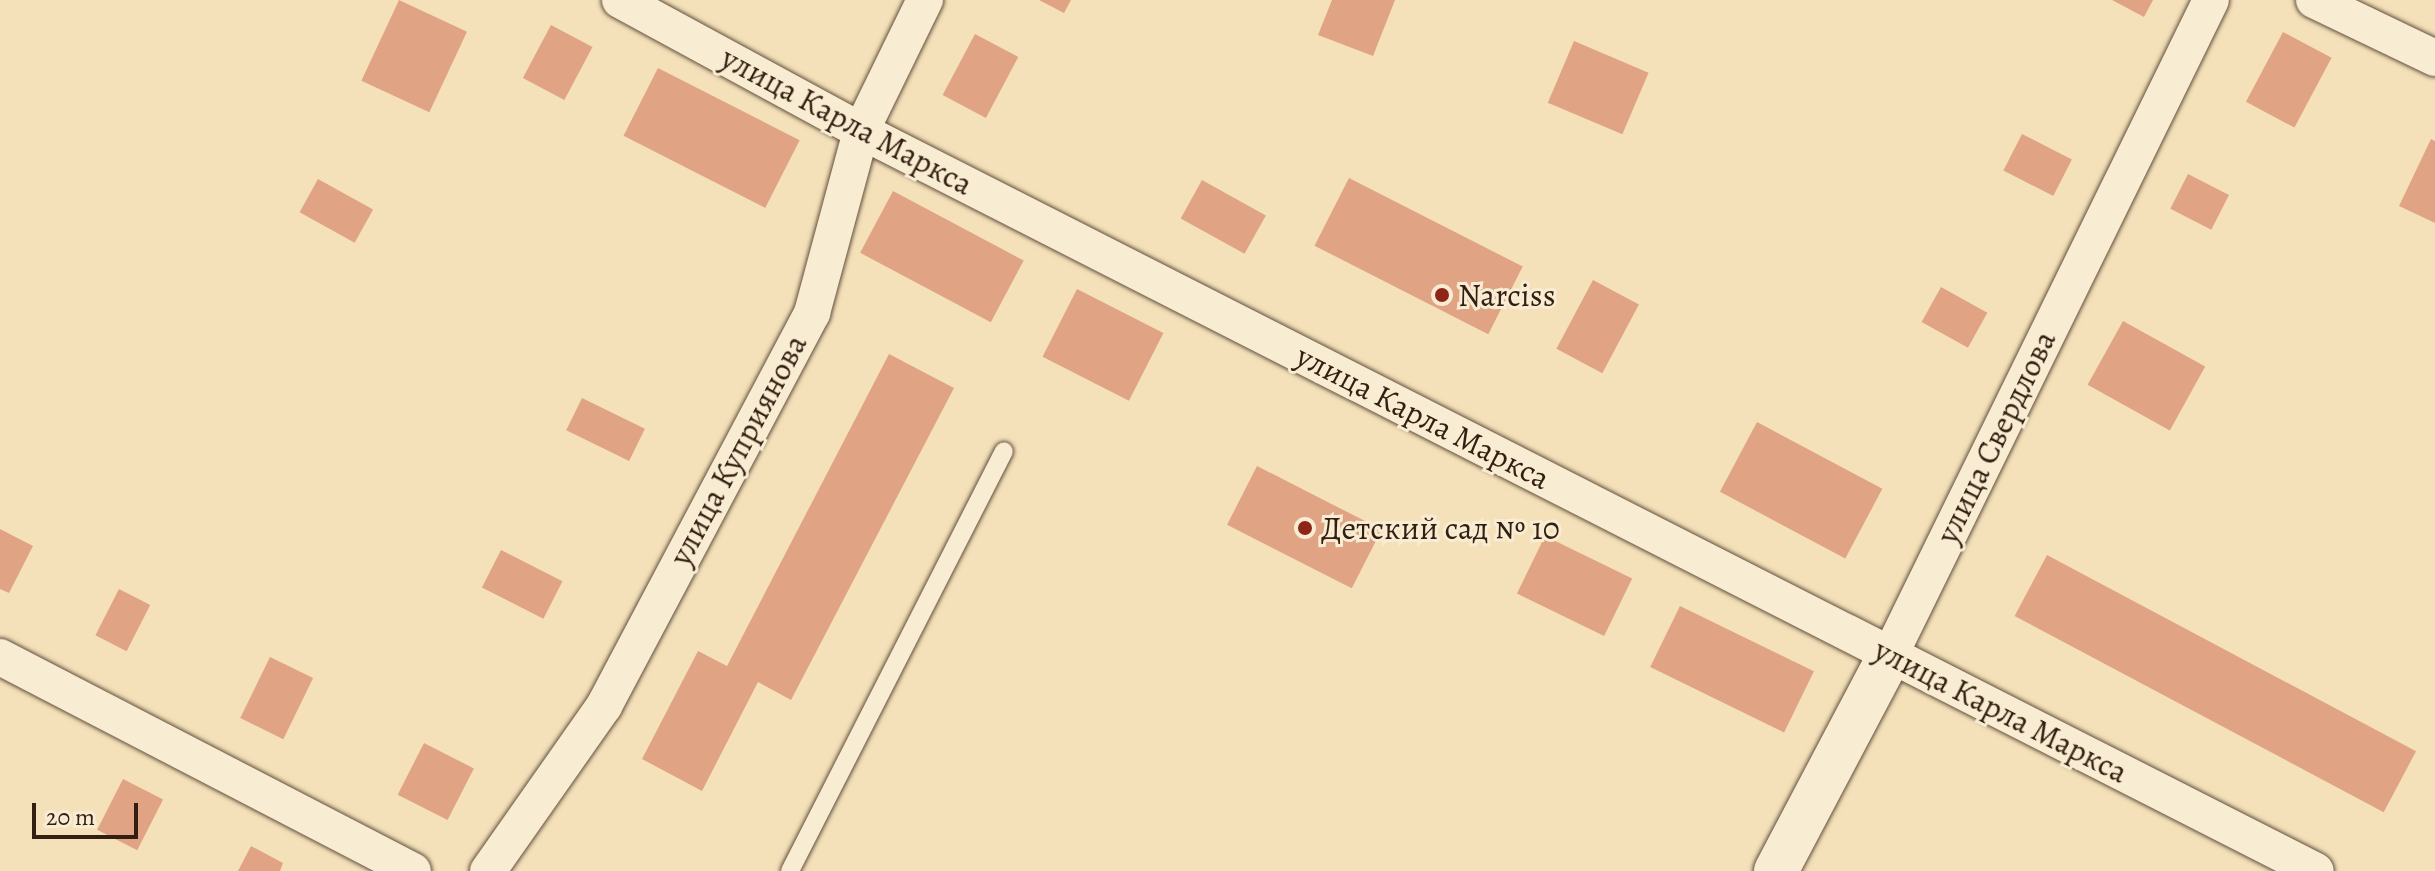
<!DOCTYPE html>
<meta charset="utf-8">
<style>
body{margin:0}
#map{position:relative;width:2435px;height:871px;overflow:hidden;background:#f4e1ba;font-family:Alegreya,serif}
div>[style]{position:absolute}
.building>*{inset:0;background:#e0a484;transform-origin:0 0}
.roads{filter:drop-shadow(0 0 2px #63503c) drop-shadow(0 0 2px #63503c)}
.lane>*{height:18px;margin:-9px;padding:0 9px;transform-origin:9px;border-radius:9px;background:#f8ecd2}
.street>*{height:36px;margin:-18px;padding:0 18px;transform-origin:18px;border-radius:18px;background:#f8ecd2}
.secondary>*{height:44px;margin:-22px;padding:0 22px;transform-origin:22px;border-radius:22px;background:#f8ecd2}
.dots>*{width:22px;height:22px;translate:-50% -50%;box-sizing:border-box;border:4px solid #f8ecd2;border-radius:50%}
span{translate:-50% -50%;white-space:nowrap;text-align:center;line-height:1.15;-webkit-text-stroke:6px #f8ecd2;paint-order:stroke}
.street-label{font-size:32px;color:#331f12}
.poi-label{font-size:32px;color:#331f12}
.left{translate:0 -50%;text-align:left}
.scale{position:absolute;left:32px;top:803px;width:106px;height:36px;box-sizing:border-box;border:4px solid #331f12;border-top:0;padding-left:10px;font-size:24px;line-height:28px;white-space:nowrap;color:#331f12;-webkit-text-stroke:6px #f8ecd2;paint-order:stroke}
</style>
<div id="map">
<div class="building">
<div style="left:399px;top:0;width:75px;height:89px;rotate:25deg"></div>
<div style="clip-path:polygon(1039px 0,1071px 0,1064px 13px)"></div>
<div style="clip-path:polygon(1332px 0,1395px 0,1373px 56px,1318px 35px)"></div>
<div style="clip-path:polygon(2112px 0,2153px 0,2144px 17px)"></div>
<div style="left:551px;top:25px;width:47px;height:60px;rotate:28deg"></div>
<div style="left:2283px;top:32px;width:55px;height:79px;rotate:28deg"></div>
<div style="left:975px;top:34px;width:49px;height:69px;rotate:28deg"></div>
<div style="left:1574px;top:41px;width:81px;height:67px;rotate:23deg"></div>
<div style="left:658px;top:68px;width:159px;height:76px;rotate:27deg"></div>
<div style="left:2022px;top:134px;width:56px;height:41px;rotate:27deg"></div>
<div style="clip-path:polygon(2431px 139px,2435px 141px,2435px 223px,2399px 206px)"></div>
<div style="left:2188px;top:174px;width:46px;height:39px;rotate:27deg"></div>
<div style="left:1349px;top:178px;width:195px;height:76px;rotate:27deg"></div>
<div style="left:318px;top:179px;width:63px;height:38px;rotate:29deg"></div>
<div style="left:1202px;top:180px;width:73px;height:44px;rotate:29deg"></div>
<div style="left:893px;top:191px;width:148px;height:70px;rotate:28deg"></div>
<div style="left:1593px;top:280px;width:52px;height:78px;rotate:28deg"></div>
<div style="left:1941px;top:287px;width:53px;height:40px;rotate:29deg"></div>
<div style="left:1077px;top:289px;width:97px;height:76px;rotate:27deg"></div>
<div style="left:2123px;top:321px;width:94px;height:73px;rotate:29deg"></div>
<div style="clip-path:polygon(889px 354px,954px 388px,791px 700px,758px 682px,702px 791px,642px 759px,698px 651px,727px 666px)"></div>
<div style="left:582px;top:398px;width:70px;height:36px;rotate:26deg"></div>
<div style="left:1757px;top:422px;width:142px;height:79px;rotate:28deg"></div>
<div style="left:1257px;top:466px;width:140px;height:66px;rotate:27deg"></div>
<div style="clip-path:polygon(0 529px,33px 546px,9px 593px,0 589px)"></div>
<div style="left:1545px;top:536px;width:97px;height:64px;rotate:26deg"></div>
<div style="left:501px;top:550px;width:69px;height:42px;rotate:27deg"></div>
<div style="left:2047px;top:555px;width:418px;height:69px;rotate:28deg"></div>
<div style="left:119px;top:589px;width:35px;height:52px;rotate:27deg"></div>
<div style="left:1680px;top:606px;width:149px;height:68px;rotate:26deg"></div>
<div style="left:270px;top:657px;width:48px;height:68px;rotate:26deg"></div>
<div style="left:424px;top:743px;width:56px;height:58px;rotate:27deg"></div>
<div style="left:123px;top:779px;width:45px;height:57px;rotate:27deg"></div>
<div style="clip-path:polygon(251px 846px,283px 863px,280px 871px,238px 871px)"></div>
</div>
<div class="roads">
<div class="lane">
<div style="left:790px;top:871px;width:471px;rotate:-63deg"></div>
</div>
<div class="street">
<div style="left:620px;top:0;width:274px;rotate:28.5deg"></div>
<div style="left:861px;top:131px;width:1632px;rotate:26.96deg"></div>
<div style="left:2314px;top:0;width:134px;rotate:25.6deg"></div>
<div style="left:1890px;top:655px;width:729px;rotate:-63.89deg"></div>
<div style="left:0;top:657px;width:465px;rotate:27.4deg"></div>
<div style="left:488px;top:871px;width:202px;rotate:-54.9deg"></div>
<div style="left:604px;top:706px;width:445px;rotate:-62.1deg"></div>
<div style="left:812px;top:313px;width:188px;rotate:-74.9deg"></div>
<div style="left:861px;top:131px;width:146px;rotate:-64deg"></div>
</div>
<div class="secondary">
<div style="left:1776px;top:871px;width:244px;rotate:-62.2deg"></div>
</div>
</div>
<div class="dots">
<div style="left:1442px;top:295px;background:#8f2418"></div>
<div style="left:1305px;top:528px;background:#8f2418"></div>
</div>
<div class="street-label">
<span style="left:847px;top:121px;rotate:28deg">улица Карла Маркса</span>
<span style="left:1423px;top:417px;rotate:27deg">улица Карла Маркса</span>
<span style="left:1996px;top:437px;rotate:-64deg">улица Свердлова</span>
<span style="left:738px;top:450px;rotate:-62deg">улица Куприянова</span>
<span style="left:2001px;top:711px;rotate:27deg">улица Карла Маркса</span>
</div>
<div class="poi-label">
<span class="left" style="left:1458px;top:295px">Narciss</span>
<span class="left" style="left:1321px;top:528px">Детский сад № 10</span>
</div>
<div class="scale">20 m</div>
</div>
